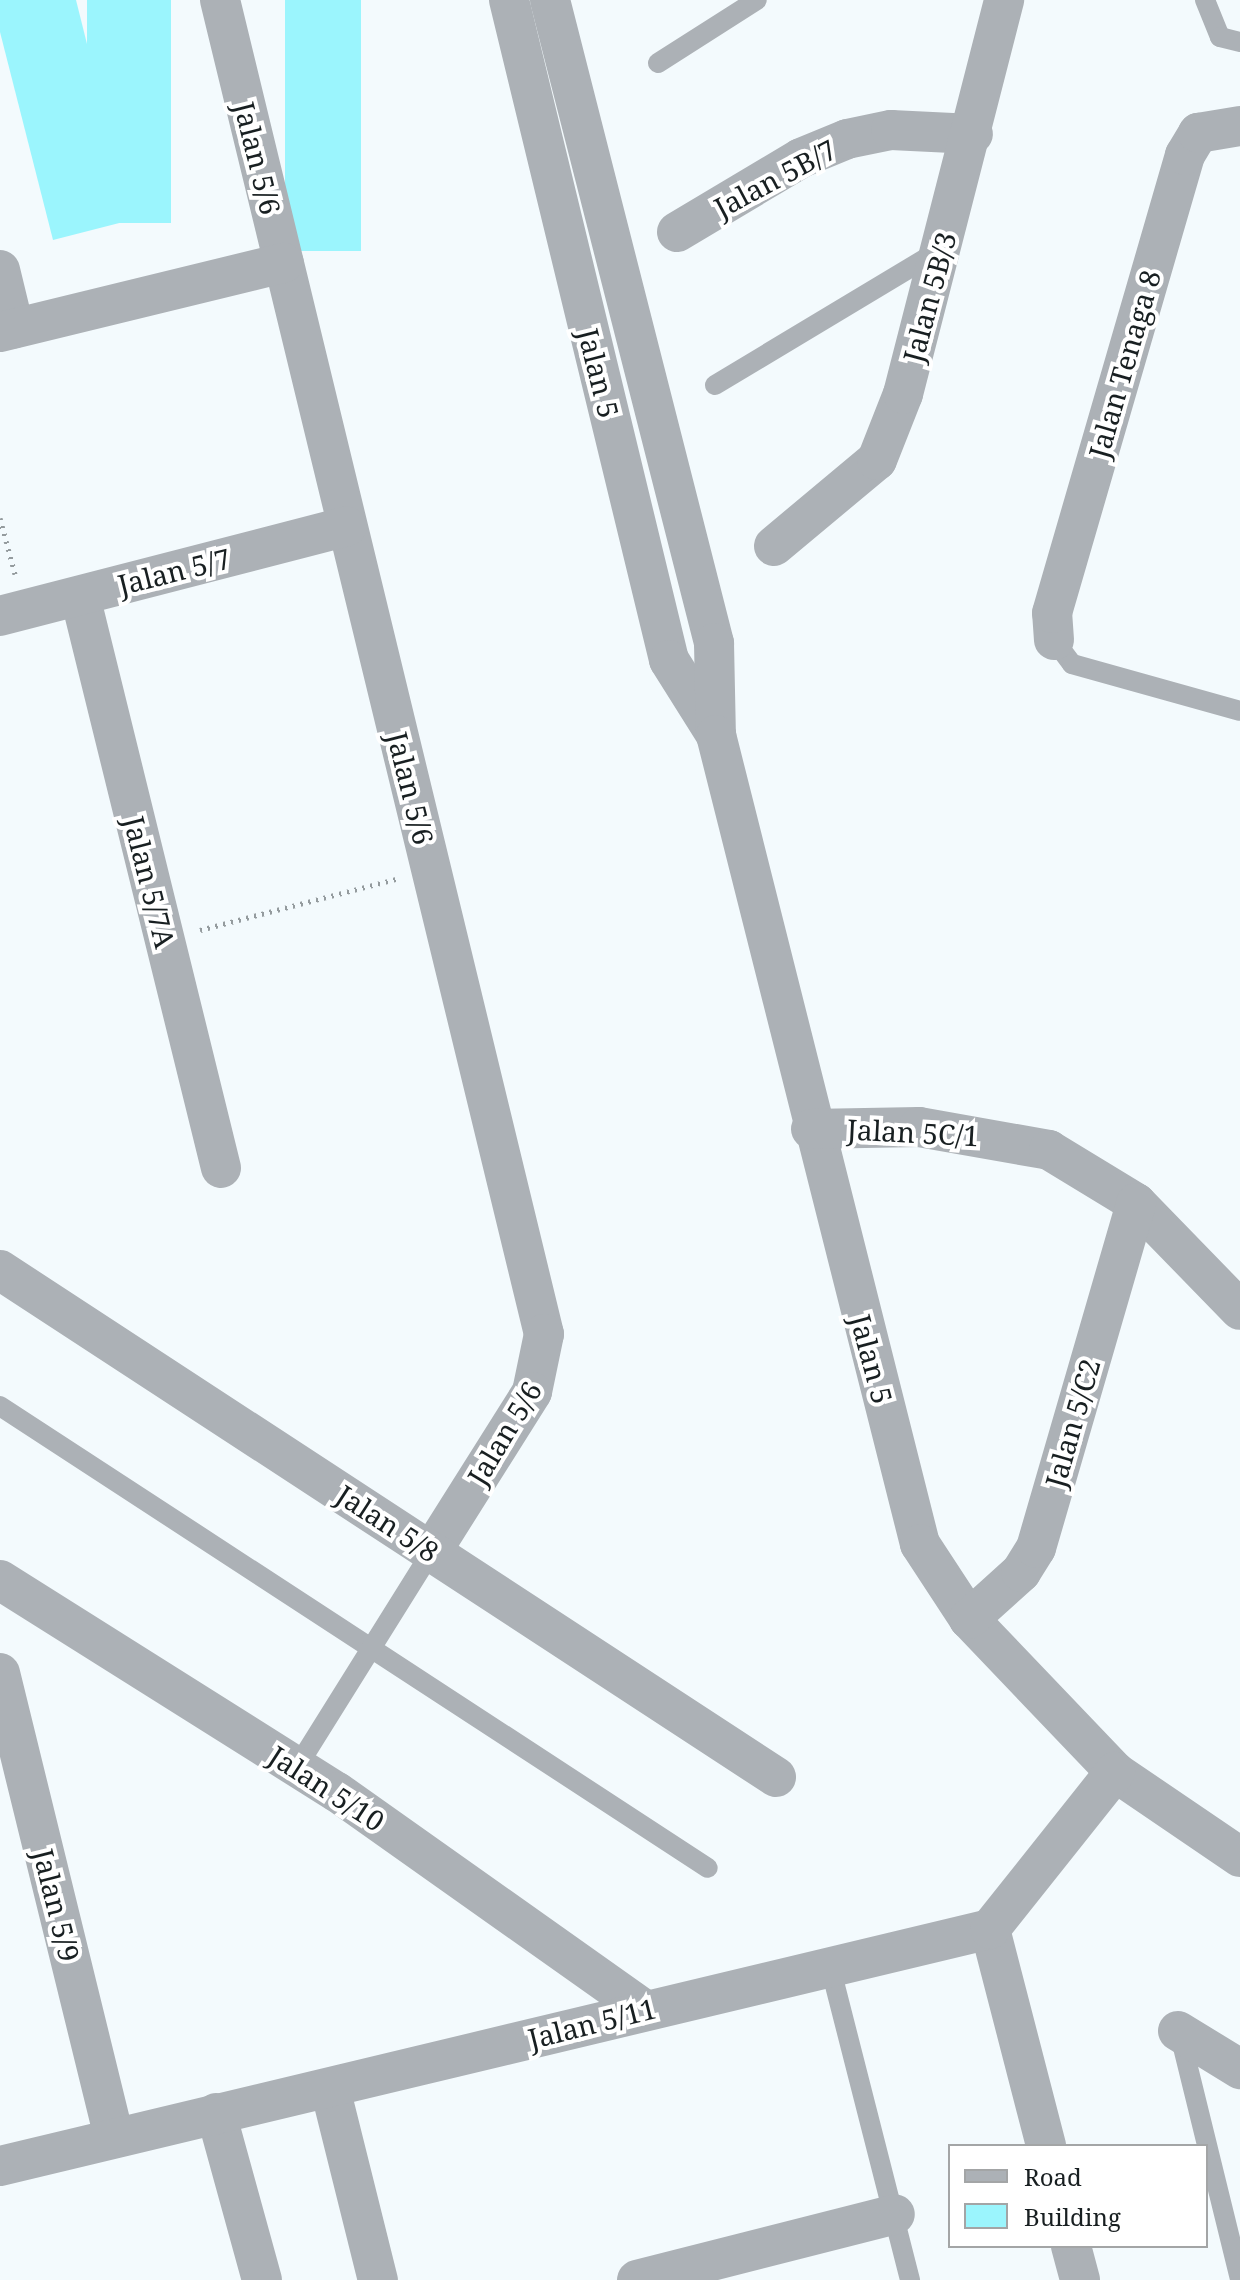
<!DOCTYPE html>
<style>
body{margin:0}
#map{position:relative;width:1240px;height:2280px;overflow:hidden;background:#f3fafd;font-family:"Noto Serif",serif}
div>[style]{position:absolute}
.building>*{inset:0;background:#9bf5fd;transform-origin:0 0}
.path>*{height:5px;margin-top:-2.5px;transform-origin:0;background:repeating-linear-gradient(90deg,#949b9e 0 2px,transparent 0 8px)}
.lane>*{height:20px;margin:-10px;padding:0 10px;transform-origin:10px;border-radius:10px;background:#acb1b6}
.street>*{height:40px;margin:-20px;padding:0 20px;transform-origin:20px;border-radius:20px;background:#acb1b6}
span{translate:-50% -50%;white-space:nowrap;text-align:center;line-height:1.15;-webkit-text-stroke:8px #fff;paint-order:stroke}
.street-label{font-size:28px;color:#181f21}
.legend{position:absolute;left:948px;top:2144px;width:260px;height:104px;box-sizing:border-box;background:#fff;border:2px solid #a3a5a6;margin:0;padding:10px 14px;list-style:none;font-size:24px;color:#181f21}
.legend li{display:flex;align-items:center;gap:16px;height:40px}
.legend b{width:40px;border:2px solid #a3a5a6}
</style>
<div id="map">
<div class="building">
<div style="clip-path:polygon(0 0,76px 0,131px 220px,53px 240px,0 32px)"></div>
<div style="left:87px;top:0;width:84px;height:223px"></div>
<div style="left:285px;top:0;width:76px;height:251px"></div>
</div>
<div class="path">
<div style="left:0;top:518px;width:58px;rotate:75deg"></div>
<div style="left:200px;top:930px;width:203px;rotate:-14.6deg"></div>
</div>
<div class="lane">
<div style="left:1205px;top:0;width:40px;rotate:68deg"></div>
<div style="left:1220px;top:37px;width:21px;rotate:14deg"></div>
<div style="left:658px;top:63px;width:117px;rotate:-32.5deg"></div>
<div style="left:715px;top:385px;width:260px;rotate:-31deg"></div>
<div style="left:1054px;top:640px;width:30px;rotate:53deg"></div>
<div style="left:1072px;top:664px;width:174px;rotate:15.6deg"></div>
<div style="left:0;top:1406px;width:845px;rotate:33.13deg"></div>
<div style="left:297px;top:1767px;width:255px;rotate:-58deg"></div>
<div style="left:830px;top:1966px;width:324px;rotate:75.7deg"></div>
<div style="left:1180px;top:2035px;width:252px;rotate:76.2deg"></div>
</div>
<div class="street">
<div style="left:220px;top:0;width:1373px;rotate:76.35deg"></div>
<div style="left:544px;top:1334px;width:59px;rotate:101.7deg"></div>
<div style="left:532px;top:1392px;width:188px;rotate:122.2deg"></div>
<div style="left:509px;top:0;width:679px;rotate:76.37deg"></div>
<div style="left:669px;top:660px;width:89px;rotate:57.9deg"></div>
<div style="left:550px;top:0;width:664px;rotate:75.69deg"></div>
<div style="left:714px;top:643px;width:92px;rotate:88.8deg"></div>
<div style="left:716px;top:735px;width:834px;rotate:75.85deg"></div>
<div style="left:920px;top:1544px;width:90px;rotate:56.8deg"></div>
<div style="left:969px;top:1619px;width:211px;rotate:46.3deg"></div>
<div style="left:1115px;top:1772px;width:151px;rotate:34.2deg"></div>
<div style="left:677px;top:232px;width:144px;rotate:-30.8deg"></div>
<div style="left:801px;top:158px;width:50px;rotate:-22.4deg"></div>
<div style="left:847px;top:139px;width:45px;rotate:-11.6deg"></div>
<div style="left:891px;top:130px;width:82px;rotate:2.8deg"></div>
<div style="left:0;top:270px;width:60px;rotate:76.4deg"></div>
<div style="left:0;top:332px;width:292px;rotate:-13.7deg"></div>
<div style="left:774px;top:546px;width:134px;rotate:-39.9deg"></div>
<div style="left:877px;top:460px;width:71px;rotate:-68.5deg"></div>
<div style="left:903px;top:394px;width:407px;rotate:-75.6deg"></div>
<div style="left:80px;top:596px;width:589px;rotate:76.15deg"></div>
<div style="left:0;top:616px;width:358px;rotate:-14.5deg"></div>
<div style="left:1054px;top:640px;width:27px;rotate:-94deg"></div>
<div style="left:1052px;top:613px;width:477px;rotate:-73.8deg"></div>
<div style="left:1185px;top:155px;width:26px;rotate:-59deg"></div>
<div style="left:1198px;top:133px;width:43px;rotate:-9.5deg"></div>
<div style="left:811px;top:1129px;width:108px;rotate:-1.1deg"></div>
<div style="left:919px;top:1127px;width:132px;rotate:10deg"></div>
<div style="left:1049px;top:1150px;width:102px;rotate:31.3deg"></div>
<div style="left:1136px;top:1203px;width:149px;rotate:45.8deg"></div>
<div style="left:0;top:1270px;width:927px;rotate:33.16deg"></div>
<div style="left:0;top:1580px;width:398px;rotate:32.2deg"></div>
<div style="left:337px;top:1792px;width:376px;rotate:35.3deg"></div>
<div style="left:969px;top:1619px;width:70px;rotate:-42.1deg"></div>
<div style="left:1021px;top:1572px;width:28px;rotate:-58deg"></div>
<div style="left:1036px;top:1548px;width:359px;rotate:-73.8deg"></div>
<div style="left:0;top:1673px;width:479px;rotate:76.2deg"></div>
<div style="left:990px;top:1929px;width:224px;rotate:75.5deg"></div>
<div style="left:1178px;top:2031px;width:73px;rotate:31.5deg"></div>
<div style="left:330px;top:2088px;width:198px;rotate:76deg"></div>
<div style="left:216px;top:2113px;width:173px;rotate:74.6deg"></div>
<div style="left:0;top:2166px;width:1018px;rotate:-13.46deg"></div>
<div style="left:990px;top:1929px;width:201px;rotate:-51.5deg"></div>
<div style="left:1071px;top:2246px;width:35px;rotate:75deg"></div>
<div style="left:637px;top:2280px;width:266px;rotate:-14.3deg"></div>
</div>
<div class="street-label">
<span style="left:258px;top:158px;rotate:76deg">Jalan 5/6</span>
<span style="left:775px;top:178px;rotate:-28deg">Jalan 5B/7</span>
<span style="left:929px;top:297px;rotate:-75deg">Jalan 5B/3</span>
<span style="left:1124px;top:364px;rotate:-74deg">Jalan Tenaga 8</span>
<span style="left:599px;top:373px;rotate:76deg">Jalan 5</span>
<span style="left:174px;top:571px;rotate:-14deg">Jalan 5/7</span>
<span style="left:411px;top:788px;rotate:76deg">Jalan 5/6</span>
<span style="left:150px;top:882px;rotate:76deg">Jalan 5/7A</span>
<span style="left:913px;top:1132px;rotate:3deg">Jalan 5C/1</span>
<span style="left:872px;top:1359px;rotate:75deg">Jalan 5</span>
<span style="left:1072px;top:1423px;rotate:-74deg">Jalan 5/C2</span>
<span style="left:504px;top:1433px;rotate:-59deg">Jalan 5/6</span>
<span style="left:388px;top:1523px;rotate:33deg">Jalan 5/8</span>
<span style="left:327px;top:1788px;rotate:33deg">Jalan 5/10</span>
<span style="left:57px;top:1905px;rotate:76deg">Jalan 5/9</span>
<span style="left:592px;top:2023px;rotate:-14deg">Jalan 5/11</span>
</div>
<ul class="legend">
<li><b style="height:10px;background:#acb1b6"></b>Road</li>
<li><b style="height:22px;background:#9bf5fd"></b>Building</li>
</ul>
</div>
